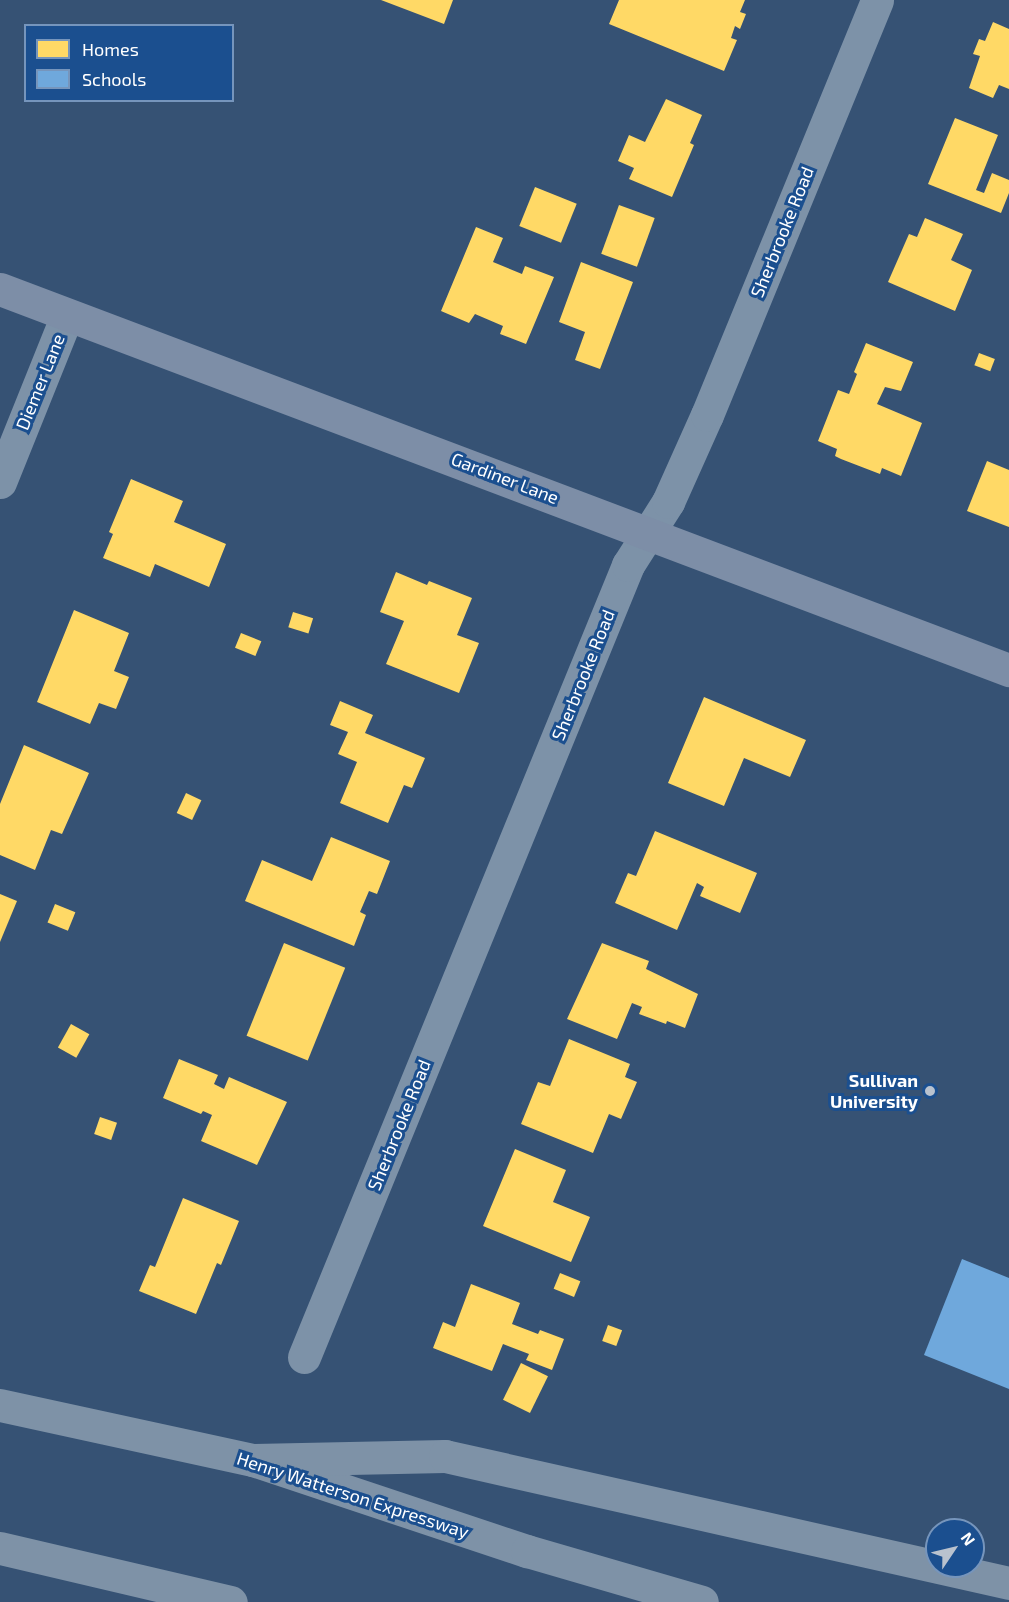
<!DOCTYPE html>
<style>
body{margin:0}
#map{position:relative;width:1009px;height:1602px;overflow:hidden;background:#365274;font-family:"Exo 2",sans-serif}
div>[style]{position:absolute}
.homes>*{inset:0;background:#ffd966;transform-origin:0 0}
.schools>*{inset:0;background:#6fa8dc}
.minor>*{height:33px;margin:-16.5px;padding:0 16.5px;transform-origin:16.5px;border-radius:16.5px;background:#7d92a8}
.major>*{height:33px;margin:-16.5px;padding:0 16.5px;transform-origin:16.5px;border-radius:16.5px;background:#7d8ea7}
.highway>*{height:33px;margin:-16.5px;padding:0 16.5px;transform-origin:16.5px;border-radius:16.5px;background:#7e92a7}
.dots>*{width:16px;height:16px;translate:-50% -50%;box-sizing:border-box;border:3px solid #1b4f8f;border-radius:50%}
span{translate:-50% -50%;white-space:nowrap;text-align:center;line-height:1.15;-webkit-text-stroke:6px #1b4f8f;paint-order:stroke}
.street-label{font-size:18px;color:#fff}
.poi-label{font-size:18px;color:#fff;font-weight:700}
.right{translate:-100% -50%;text-align:right}
.legend{position:absolute;left:24px;top:24px;width:210px;height:78px;box-sizing:border-box;background:#1b4f8f;border:2px solid #7695bc;margin:0;padding:8px 10px;list-style:none;font-size:18px;color:#fff}
.legend li{display:flex;align-items:center;gap:12px;height:30px}
.legend b{width:30px;border:2px solid #7695bc}
.north{position:absolute;left:925px;top:1518px;width:60px;height:60px;box-sizing:border-box;background:#1b4f8f;border:2px solid #7695bc;border-radius:50%;rotate:55deg;font-size:16px;font-weight:700;line-height:24px;text-align:center;color:#fff}
.north::after{content:'';display:block;margin:auto;width:21px;height:27px;background:#b9c2ce;clip-path:polygon(50% 0,100% 100%,50% 72%,0 100%)}
</style>
<div id="map">
<div class="homes">
<div style="clip-path:polygon(381px 0,453px 0,444px 24px)"></div>
<div style="clip-path:polygon(619px 0,745px 0,740px 12px,746px 14px,740px 29px,735px 26px,731px 38px,737px 40px,724px 71px,609px 24px)"></div>
<div style="clip-path:polygon(993px 22px,1009px 29px,1009px 89px,999px 85px,993px 98px,969px 88px,980px 56px,973px 54px,979px 39px,985px 41px)"></div>
<div style="clip-path:polygon(666px 99px,702px 115px,690px 143px,694px 145px,672px 197px,629px 179px,634px 168px,618px 161px,629px 135px,645px 142px)"></div>
<div style="clip-path:polygon(955px 118px,998px 135px,976px 190px,984px 193px,992px 173px,1009px 180px,1009px 193px,1001px 213px,928px 184px)"></div>
<div style="left:535px;top:187px;width:45px;height:42px;rotate:22deg"></div>
<div style="left:619px;top:205px;width:38px;height:52px;rotate:20deg"></div>
<div style="clip-path:polygon(925px 218px,963px 234px,951px 260px,972px 270px,955px 311px,888px 282px,909px 234px,917px 237px)"></div>
<div style="clip-path:polygon(476px 227px,503px 238px,493px 262px,522px 274px,525px 266px,554px 277px,526px 344px,500px 334px,503px 326px,475px 314px,469px 323px,441px 311px)"></div>
<div style="clip-path:polygon(581px 262px,633px 282px,600px 369px,575px 360px,585px 332px,559px 322px)"></div>
<div style="clip-path:polygon(866px 343px,913px 362px,901px 391px,885px 387px,877px 404px,922px 423px,901px 476px,882px 468px,880px 474px,841px 459px,835px 456px,837px 449px,818px 441px,838px 390px,849px 394px,857px 374px,854px 372px)"></div>
<div style="left:979px;top:353px;width:17px;height:13px;rotate:21deg"></div>
<div style="clip-path:polygon(987px 461px,1009px 470px,1009px 527px,967px 511px)"></div>
<div style="clip-path:polygon(131px 479px,183px 501px,174px 522px,226px 544px,209px 587px,155px 564px,150px 577px,103px 558px,113px 534px,109px 532px)"></div>
<div style="clip-path:polygon(396px 572px,427px 585px,429px 581px,472px 598px,457px 635px,479px 643px,459px 693px,386px 664px,404px 621px,380px 612px)"></div>
<div style="clip-path:polygon(74px 610px,129px 633px,114px 671px,129px 677px,116px 709px,99px 703px,90px 724px,37px 702px)"></div>
<div style="left:293px;top:612px;width:21px;height:16px;rotate:17deg"></div>
<div style="left:241px;top:633px;width:22px;height:16px;rotate:22deg"></div>
<div style="clip-path:polygon(704px 697px,806px 740px,790px 777px,744px 758px,724px 806px,668px 783px)"></div>
<div style="clip-path:polygon(340px 701px,373px 715px,365px 733px,425px 758px,412px 788px,404px 785px,388px 823px,340px 803px,357px 762px,338px 754px,348px 732px,330px 725px)"></div>
<div style="clip-path:polygon(24px 745px,89px 773px,62px 834px,51px 830px,35px 870px,0 855px,0 804px)"></div>
<div style="left:186px;top:793px;width:17px;height:22px;rotate:25deg"></div>
<div style="clip-path:polygon(655px 831px,757px 873px,740px 913px,700px 896px,704px 887px,697px 883px,677px 930px,615px 903px,628px 873px,636px 876px)"></div>
<div style="clip-path:polygon(331px 837px,390px 861px,377px 894px,369px 891px,360px 912px,366px 915px,354px 946px,245px 901px,262px 860px,312px 881px)"></div>
<div style="clip-path:polygon(0 894px,17px 901px,0 942px)"></div>
<div style="left:55px;top:904px;width:22px;height:20px;rotate:22deg"></div>
<div style="left:284px;top:943px;width:66px;height:100px;rotate:22deg"></div>
<div style="clip-path:polygon(602px 943px,649px 961px,646px 969px,698px 994px,685px 1028px,667px 1021px,666px 1024px,639px 1014px,642px 1007px,632px 1003px,617px 1039px,567px 1019px)"></div>
<div style="left:71px;top:1024px;width:21px;height:27px;rotate:29deg"></div>
<div style="clip-path:polygon(569px 1039px,630px 1064px,625px 1077px,637px 1082px,621px 1119px,609px 1114px,593px 1153px,521px 1124px,538px 1082px,550px 1086px)"></div>
<div style="clip-path:polygon(179px 1059px,218px 1075px,214px 1084px,224px 1089px,229px 1077px,287px 1102px,257px 1165px,201px 1141px,212px 1115px,203px 1111px,201px 1114px,163px 1098px)"></div>
<div style="left:100px;top:1117px;width:18px;height:18px;rotate:19deg"></div>
<div style="clip-path:polygon(515px 1149px,566px 1170px,553px 1202px,590px 1217px,571px 1262px,483px 1226px)"></div>
<div style="clip-path:polygon(183px 1198px,239px 1221px,221px 1265px,217px 1263px,196px 1314px,139px 1291px,150px 1265px,155px 1267px)"></div>
<div style="left:560px;top:1273px;width:22px;height:17px;rotate:22deg"></div>
<div style="clip-path:polygon(471px 1284px,520px 1303px,512px 1324px,538px 1334px,540px 1330px,564px 1339px,552px 1370px,526px 1360px,529px 1354px,503px 1344px,492px 1371px,433px 1348px,443px 1322px,455px 1327px)"></div>
<div style="left:608px;top:1325px;width:15px;height:17px;rotate:20deg"></div>
<div style="left:521px;top:1363px;width:30px;height:41px;rotate:26deg"></div>
</div>
<div class="schools">
<div style="clip-path:polygon(962px 1259px,1009px 1278px,1009px 1389px,924px 1355px)"></div>
</div>
<div class="minor">
<div style="left:0;top:482px;width:180px;rotate:-68.1deg"></div>
<div style="left:304px;top:1357px;width:856px;rotate:-67.75deg"></div>
<div style="left:628px;top:565px;width:75px;rotate:-57.6deg"></div>
<div style="left:668px;top:502px;width:95px;rotate:-65.9deg"></div>
<div style="left:707px;top:415px;width:448px;rotate:-67.7deg"></div>
</div>
<div class="major">
<div style="left:0;top:289px;width:1079px;rotate:20.69deg"></div>
</div>
<div class="highway">
<div style="left:0;top:1405px;width:259px;rotate:12.3deg"></div>
<div style="left:253px;top:1460px;width:289px;rotate:18.4deg"></div>
<div style="left:527px;top:1551px;width:182px;rotate:16.2deg"></div>
<div style="left:253px;top:1460px;width:192px;rotate:-1.2deg"></div>
<div style="left:445px;top:1456px;width:578px;rotate:12.69deg"></div>
<div style="left:0;top:1548px;width:237px;rotate:13.2deg"></div>
</div>
<div class="dots">
<div style="left:930px;top:1091px;background:#b9c2ce"></div>
</div>
<div class="street-label">
<span style="left:782px;top:232px;rotate:-68deg">Sherbrooke Road</span>
<span style="left:40px;top:382px;rotate:-68deg">Diemer Lane</span>
<span style="left:505px;top:478px;rotate:21deg">Gardiner Lane</span>
<span style="left:583px;top:675px;rotate:-68deg">Sherbrooke Road</span>
<span style="left:399px;top:1125px;rotate:-68deg">Sherbrooke Road</span>
<span style="left:353px;top:1495px;rotate:18deg">Henry Watterson Expressway</span>
</div>
<div class="poi-label">
<span class="right" style="left:918px;top:1091px">Sullivan<br>University</span>
</div>
<ul class="legend">
<li><b style="height:16px;background:#ffd966"></b>Homes</li>
<li><b style="height:16px;background:#6fa8dc"></b>Schools</li>
</ul>
<div class="north">N</div>
</div>
